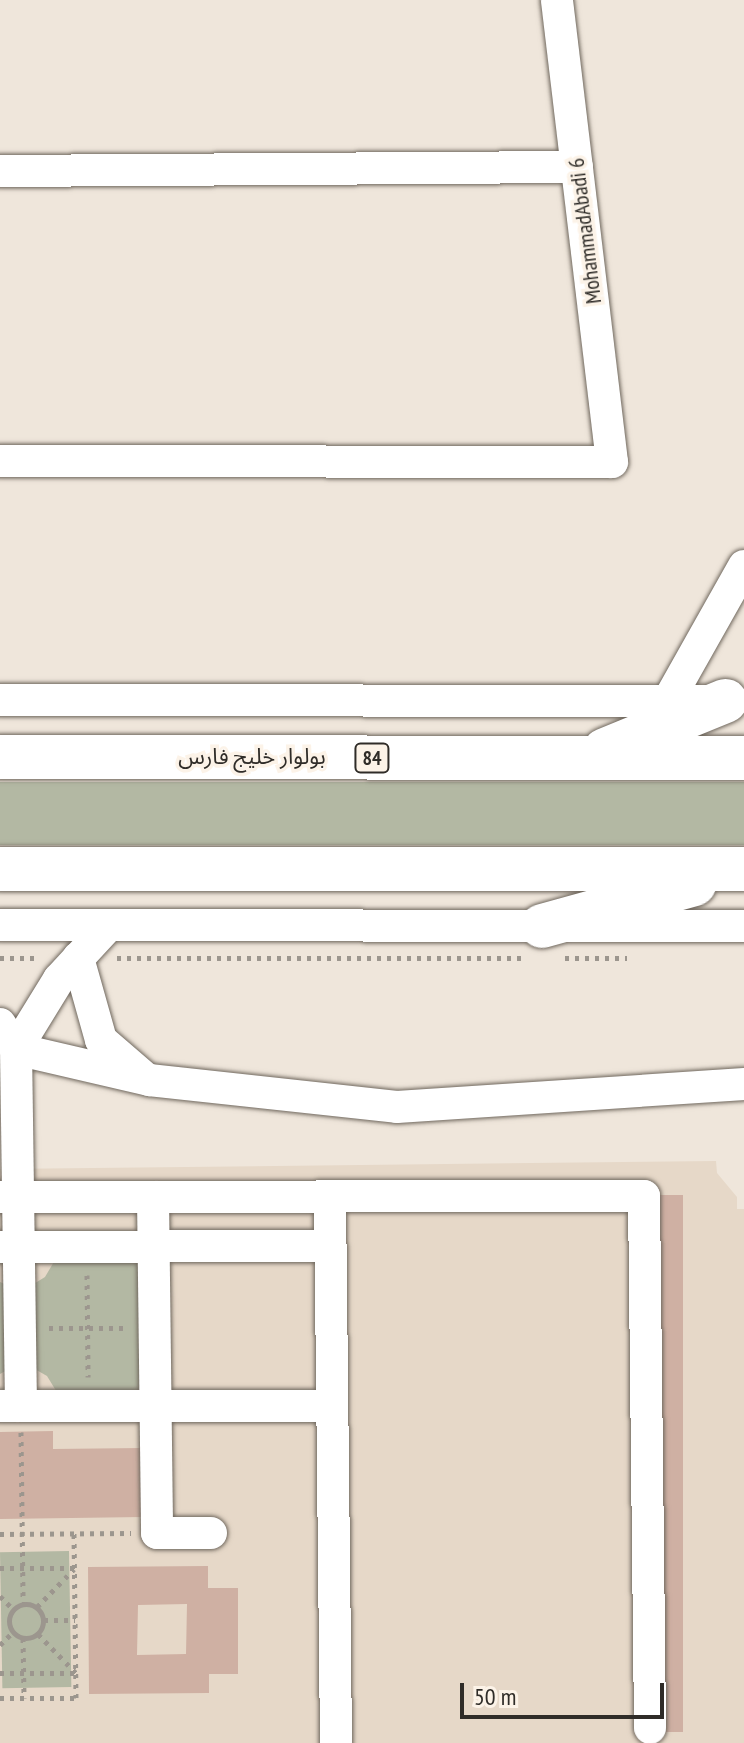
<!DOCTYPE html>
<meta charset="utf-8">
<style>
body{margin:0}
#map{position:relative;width:744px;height:1743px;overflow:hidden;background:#efe6db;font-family:"PT Sans Narrow","Noto Sans Arabic",sans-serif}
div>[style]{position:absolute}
.built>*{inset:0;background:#e6d8c8}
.green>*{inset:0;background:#b3b8a3;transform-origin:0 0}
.building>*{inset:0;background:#cfb0a3;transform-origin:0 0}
.path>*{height:5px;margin-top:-2.5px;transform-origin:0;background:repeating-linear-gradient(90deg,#9c968e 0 4px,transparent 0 10px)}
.path>.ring{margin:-2.5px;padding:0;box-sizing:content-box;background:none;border:5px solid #9c968e;border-radius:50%}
.roads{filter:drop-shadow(0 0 2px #70685e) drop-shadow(0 0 2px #70685e)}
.minor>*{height:32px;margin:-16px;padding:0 16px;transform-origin:16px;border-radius:16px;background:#fff}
.highway>*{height:44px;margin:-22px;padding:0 22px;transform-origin:22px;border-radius:22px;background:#fff}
span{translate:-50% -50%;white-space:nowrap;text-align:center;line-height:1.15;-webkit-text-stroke:7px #fcf3e8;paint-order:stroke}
.shield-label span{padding:2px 6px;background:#fcf3e8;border:2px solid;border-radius:6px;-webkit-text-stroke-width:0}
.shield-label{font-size:20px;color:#2f2c28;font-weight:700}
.street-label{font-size:22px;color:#2f2c28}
.scale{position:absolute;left:460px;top:1683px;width:204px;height:36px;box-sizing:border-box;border:4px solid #2f2c28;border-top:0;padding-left:10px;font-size:24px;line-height:28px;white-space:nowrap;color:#2f2c28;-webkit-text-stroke:6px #fcf3e8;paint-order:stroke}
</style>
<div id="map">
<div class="built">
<div style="clip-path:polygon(716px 1161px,717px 1173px,737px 1197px,737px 1209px,744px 1209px,744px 1743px,0 1743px,0 1169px)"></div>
</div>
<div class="green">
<div style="left:0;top:782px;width:744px;height:63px"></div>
<div style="clip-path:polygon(55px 1260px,142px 1260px,144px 1394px,58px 1394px,47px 1376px,33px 1368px,32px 1285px,45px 1277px)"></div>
<div style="clip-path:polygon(0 1282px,5px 1284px,11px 1368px,0 1374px)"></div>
<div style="left:69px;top:1551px;width:136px;height:69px;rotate:89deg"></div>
</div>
<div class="building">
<div style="left:656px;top:1195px;width:27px;height:537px"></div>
<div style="clip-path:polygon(53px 1431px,53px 1449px,141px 1448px,142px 1517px,0 1519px,0 1432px)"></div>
<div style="clip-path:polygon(evenodd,208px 1566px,208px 1588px,238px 1588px,238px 1674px,209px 1674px,209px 1693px,89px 1694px,88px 1567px,208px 1566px,187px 1604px,186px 1654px,137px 1655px,138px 1605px,187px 1604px)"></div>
</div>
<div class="path">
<div style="left:0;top:958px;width:39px"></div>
<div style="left:117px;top:958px;width:410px"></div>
<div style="left:565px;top:958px;width:62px"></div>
<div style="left:87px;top:1275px;width:102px;rotate:89.4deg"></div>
<div style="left:49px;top:1328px;width:78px"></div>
<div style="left:21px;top:1432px;width:171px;rotate:89.3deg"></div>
<div style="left:0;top:1534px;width:131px;rotate:-0.4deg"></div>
<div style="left:0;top:1568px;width:75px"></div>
<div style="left:0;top:1596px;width:18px;rotate:45deg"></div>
<div class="ring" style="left:9px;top:1604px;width:29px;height:29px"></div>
<div style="left:37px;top:1607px;width:53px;rotate:-45.8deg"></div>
<div style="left:44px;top:1620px;width:31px"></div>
<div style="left:38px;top:1634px;width:54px;rotate:45.7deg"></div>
<div style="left:23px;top:1638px;width:60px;rotate:89deg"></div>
<div style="left:0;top:1645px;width:18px;rotate:-45deg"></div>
<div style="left:0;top:1673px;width:76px"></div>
<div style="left:0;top:1698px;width:76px"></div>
<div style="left:76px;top:1698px;width:165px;rotate:-90.7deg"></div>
</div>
<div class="roads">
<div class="minor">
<div style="left:0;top:171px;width:577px;rotate:-0.4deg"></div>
<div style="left:0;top:461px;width:612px;rotate:0.09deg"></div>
<div style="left:612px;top:462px;width:465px;rotate:-96.8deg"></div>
<div style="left:0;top:700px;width:709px;rotate:0.08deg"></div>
<div style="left:668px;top:701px;width:155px;rotate:-60.6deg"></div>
<div style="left:0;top:925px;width:744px;rotate:0.08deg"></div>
<div style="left:78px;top:958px;width:85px;rotate:74.3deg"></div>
<div style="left:101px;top:1040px;width:55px;rotate:40.6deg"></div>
<div style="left:0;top:1024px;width:30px;rotate:57deg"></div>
<div style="left:16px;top:1049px;width:82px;rotate:-58.4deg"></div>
<div style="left:59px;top:979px;width:72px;rotate:-47.2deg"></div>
<div style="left:0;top:1197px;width:644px;rotate:-0.09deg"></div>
<div style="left:644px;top:1196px;width:532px;rotate:89.35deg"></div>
<div style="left:153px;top:1197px;width:336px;rotate:89.3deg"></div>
<div style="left:157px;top:1533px;width:54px"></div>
<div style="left:330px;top:1197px;width:546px;rotate:89.37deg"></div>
<div style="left:0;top:1247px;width:330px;rotate:-0.2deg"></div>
<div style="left:0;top:1406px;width:332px"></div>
<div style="left:21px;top:1406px;width:357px;rotate:-90.8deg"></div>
<div style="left:16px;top:1049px;width:137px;rotate:13.1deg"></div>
<div style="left:149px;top:1080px;width:249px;rotate:6.2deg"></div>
<div style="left:397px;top:1107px;width:348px;rotate:-3.8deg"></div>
</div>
<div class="highway">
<div style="left:605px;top:750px;width:130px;rotate:-22.2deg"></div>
<div style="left:0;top:757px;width:744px;rotate:0.08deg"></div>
<div style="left:0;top:869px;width:744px"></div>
<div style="left:542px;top:926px;width:158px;rotate:-15.4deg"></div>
</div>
</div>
<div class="shield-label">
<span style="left:372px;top:758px">84</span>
</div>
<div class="street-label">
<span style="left:585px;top:231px;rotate:-97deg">MohammadAbadi 6</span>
<span style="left:252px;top:757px">بولوار خلیج فارس</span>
</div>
<div class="scale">50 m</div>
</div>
